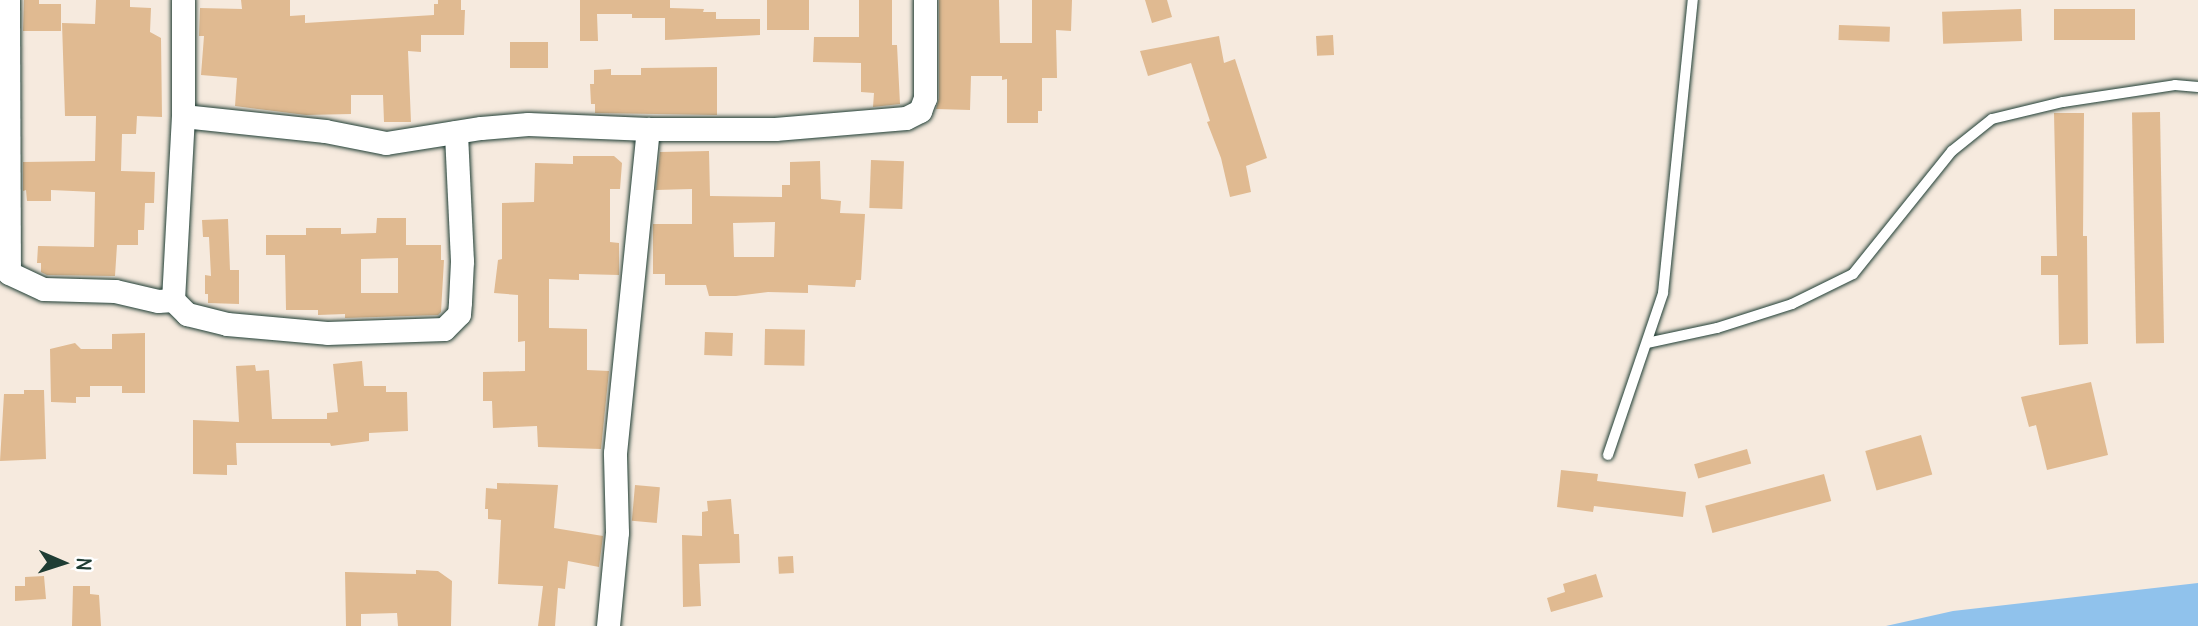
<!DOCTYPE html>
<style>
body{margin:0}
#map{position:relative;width:2198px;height:626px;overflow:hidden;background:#f6eade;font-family:Delius,sans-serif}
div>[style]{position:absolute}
.water>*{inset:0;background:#90c2ec}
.building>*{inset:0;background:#e0ba91;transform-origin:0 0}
.roads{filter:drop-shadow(0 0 2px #1f3d34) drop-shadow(0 0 2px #1f3d34)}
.service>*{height:10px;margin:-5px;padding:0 5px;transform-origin:5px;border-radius:5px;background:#fff}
.minor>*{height:23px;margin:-11.5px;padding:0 11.5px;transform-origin:11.5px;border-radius:11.5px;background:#fff}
span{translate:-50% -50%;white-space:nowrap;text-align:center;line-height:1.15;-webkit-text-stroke:6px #fff;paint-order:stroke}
.north{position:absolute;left:28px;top:528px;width:70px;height:70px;-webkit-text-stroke:5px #fff;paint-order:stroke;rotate:93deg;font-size:19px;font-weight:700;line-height:28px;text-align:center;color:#1f3d34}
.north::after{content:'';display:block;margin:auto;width:24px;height:32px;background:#1f3d34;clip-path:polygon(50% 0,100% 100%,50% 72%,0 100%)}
</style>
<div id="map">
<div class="water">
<div style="clip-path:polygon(2198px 583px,2198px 626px,1886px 626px,1953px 611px)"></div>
</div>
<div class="building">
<div style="clip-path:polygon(24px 0,39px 0,39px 4px,61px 4px,61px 31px,23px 31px)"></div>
<div style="clip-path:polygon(96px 0,130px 0,130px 7px,151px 8px,150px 32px,161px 38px,162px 117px,137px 116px,136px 134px,122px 134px,121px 171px,155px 172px,154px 203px,145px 203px,144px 230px,138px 230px,138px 245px,117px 245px,115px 276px,47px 275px,41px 272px,41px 263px,37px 263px,38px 246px,94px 247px,95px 192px,51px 190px,51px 201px,27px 201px,26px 190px,23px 191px,23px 162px,95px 161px,96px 116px,65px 116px,62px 23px,95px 24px)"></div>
<div style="clip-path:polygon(241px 0,290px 0,290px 16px,305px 15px,305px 23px,434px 15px,434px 4px,438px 4px,438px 0,461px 0,461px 10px,465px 10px,464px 35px,421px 35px,421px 52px,408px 51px,411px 122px,384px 122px,383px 95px,351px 95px,351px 114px,306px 115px,235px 106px,237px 78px,201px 75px,204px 36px,199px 36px,200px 8px,242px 9px)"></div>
<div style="clip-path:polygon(580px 0,670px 0,670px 8px,704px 9px,703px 12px,716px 12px,716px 19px,760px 19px,760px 35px,665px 40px,665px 18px,632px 18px,632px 14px,597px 14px,598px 41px,580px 41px)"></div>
<div style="left:767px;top:0;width:42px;height:30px"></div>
<div style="clip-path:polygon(859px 0,892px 0,892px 45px,897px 45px,900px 104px,873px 107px,874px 93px,861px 92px,861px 63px,813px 62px,814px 37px,859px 37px)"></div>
<div style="clip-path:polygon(939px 0,999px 0,1000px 43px,1032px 43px,1032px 0,1072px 0,1071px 31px,1056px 30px,1057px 78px,1042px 78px,1042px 111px,1038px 111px,1038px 123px,1007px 123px,1007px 79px,1002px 80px,1002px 76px,971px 76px,970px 110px,936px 109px,939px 98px)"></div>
<div style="clip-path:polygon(1145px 0,1167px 0,1172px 17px,1152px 23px)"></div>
<div style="left:2021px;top:9px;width:32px;height:79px;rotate:88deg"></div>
<div style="left:2054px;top:9px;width:81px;height:31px"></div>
<div style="left:1839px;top:25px;width:51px;height:15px;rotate:2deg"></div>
<div style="left:1333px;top:35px;width:20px;height:17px;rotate:87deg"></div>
<div style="clip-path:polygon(1219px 36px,1224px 63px,1235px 59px,1267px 158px,1246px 166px,1251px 192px,1230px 197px,1221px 158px,1207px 122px,1210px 121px,1191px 63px,1148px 76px,1140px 51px)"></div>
<div style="left:510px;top:42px;width:38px;height:26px"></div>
<div style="clip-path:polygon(717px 67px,717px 115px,595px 113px,595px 104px,591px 104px,590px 84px,594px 84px,594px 70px,611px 69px,611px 75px,641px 75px,641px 68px)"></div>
<div style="left:2160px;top:112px;width:231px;height:28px;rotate:89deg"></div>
<div style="clip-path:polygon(2054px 113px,2084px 113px,2083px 236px,2087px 236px,2088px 344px,2059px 345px,2058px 275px,2041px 275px,2041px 256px,2057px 256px)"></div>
<div style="clip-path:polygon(evenodd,709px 151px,710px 196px,782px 197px,782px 185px,790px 185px,790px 162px,820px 161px,821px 199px,841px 201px,840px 213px,865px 214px,861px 280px,856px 280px,855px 287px,808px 285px,808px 293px,768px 292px,736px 296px,709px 296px,706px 285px,665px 285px,665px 274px,653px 274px,653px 224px,692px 224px,692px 189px,656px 190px,660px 152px,709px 151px,775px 222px,774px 257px,734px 257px,733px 223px,775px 222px)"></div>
<div style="clip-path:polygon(573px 156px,614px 156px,622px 163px,620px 189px,610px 189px,610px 242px,619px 243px,619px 275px,579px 274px,579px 280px,549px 279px,549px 328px,587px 329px,587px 370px,609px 371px,601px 449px,538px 447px,537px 426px,493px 428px,492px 401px,483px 401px,483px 372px,525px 371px,525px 341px,518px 342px,518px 295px,494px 293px,498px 260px,502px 259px,502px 203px,534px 202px,535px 163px,573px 164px)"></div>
<div style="left:871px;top:160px;width:33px;height:48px;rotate:2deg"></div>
<div style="clip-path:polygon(evenodd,377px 218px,406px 218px,406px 245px,441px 245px,441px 260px,444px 260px,441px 312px,438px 315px,345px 318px,345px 314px,318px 315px,318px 310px,286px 310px,285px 255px,266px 255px,266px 235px,306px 235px,306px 228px,341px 228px,341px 234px,376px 233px,377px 218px,398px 258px,398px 293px,361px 293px,361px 259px,398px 258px)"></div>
<div style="clip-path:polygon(228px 219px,230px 270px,239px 270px,239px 304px,208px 303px,208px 294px,205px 294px,205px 275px,211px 276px,209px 237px,203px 237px,202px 220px)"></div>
<div style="left:765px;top:329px;width:40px;height:36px;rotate:1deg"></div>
<div style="left:705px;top:332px;width:28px;height:23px;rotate:2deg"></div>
<div style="clip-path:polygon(145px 333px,145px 393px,122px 393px,122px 386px,90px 386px,90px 397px,76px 397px,76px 403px,51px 402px,50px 349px,75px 343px,81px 349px,112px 349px,112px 334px)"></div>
<div style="clip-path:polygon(362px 361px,364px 386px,386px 386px,386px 392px,407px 392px,408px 431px,369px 433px,369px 441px,331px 446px,330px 443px,236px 443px,237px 465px,227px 465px,227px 475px,193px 474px,193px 420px,239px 422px,236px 366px,255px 365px,256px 371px,269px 370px,272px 419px,327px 419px,327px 413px,338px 412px,333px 364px)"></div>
<div style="clip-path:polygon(2091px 382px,2108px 455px,2047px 470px,2036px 425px,2029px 427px,2021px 397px)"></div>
<div style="clip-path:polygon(24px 390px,44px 390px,46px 459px,0 461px,4px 394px,24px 394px)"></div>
<div style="left:1921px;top:435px;width:41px;height:58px;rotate:74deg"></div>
<div style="left:1747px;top:449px;width:15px;height:55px;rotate:74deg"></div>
<div style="clip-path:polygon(1561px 470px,1598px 474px,1597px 481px,1686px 492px,1683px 517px,1594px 506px,1593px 512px,1557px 507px)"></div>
<div style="left:1824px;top:474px;width:28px;height:123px;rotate:75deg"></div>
<div style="clip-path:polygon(497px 483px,558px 485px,554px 528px,603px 536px,599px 567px,568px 561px,565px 589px,558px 588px,555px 626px,538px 626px,543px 586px,498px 584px,501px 520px,488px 519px,488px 509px,485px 509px,486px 488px,497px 489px)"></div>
<div style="left:635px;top:485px;width:25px;height:36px;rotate:5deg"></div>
<div style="clip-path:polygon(731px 499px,734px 534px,739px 534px,740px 563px,699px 564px,701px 606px,683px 607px,682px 535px,702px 536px,702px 512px,708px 511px,707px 501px)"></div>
<div style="left:793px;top:556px;width:17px;height:15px;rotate:87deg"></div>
<div style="clip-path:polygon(416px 570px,438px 571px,452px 581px,451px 626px,398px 626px,397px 613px,361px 614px,361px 626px,346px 626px,345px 572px,416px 574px)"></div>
<div style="clip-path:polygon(1596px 574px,1603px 597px,1551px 612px,1547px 598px,1565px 592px,1563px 584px)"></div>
<div style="clip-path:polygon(44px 576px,46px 599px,15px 601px,15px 586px,25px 586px,25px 577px)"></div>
<div style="clip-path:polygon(73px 586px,90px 586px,90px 594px,99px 595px,101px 626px,72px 626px)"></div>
</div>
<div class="roads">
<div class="service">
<div style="left:1647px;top:343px;width:72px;rotate:-12.1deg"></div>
<div style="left:1717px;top:328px;width:79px;rotate:-17.7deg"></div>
<div style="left:1792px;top:304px;width:68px;rotate:-26.2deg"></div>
<div style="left:1853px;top:274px;width:158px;rotate:-51.2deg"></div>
<div style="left:1952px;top:151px;width:51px;rotate:-38.7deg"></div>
<div style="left:1992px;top:119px;width:73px;rotate:-13.5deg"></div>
<div style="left:2063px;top:102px;width:113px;rotate:-8.6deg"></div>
<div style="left:2175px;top:85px;width:23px;rotate:5deg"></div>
<div style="left:1608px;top:455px;width:171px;rotate:-71.2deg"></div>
<div style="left:1663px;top:293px;width:295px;rotate:-84.2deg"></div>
</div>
<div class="minor">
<div style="left:8px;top:0;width:273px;rotate:89.8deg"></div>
<div style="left:183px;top:116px;width:143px;rotate:6deg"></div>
<div style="left:325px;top:131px;width:62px;rotate:11.1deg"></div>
<div style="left:386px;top:143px;width:96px;rotate:-9deg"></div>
<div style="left:481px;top:128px;width:47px;rotate:-4.9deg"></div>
<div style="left:528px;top:124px;width:120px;rotate:2.4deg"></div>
<div style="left:648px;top:129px;width:127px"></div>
<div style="left:775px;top:129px;width:131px;rotate:-4.8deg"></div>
<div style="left:906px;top:118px;width:16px;rotate:-27deg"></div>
<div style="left:920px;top:111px;width:14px;rotate:-69deg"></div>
<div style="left:925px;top:98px;width:98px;rotate:-90deg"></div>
<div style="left:9px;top:273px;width:38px;rotate:25deg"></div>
<div style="left:44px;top:289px;width:71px;rotate:1.6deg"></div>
<div style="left:115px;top:291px;width:44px;rotate:13.1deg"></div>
<div style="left:158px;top:301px;width:15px;rotate:-4deg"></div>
<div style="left:173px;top:300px;width:20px;rotate:45deg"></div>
<div style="left:187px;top:314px;width:41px;rotate:14deg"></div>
<div style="left:227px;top:324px;width:100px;rotate:5.1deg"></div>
<div style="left:327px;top:333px;width:117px;rotate:-2deg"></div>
<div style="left:444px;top:329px;width:21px;rotate:-45deg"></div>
<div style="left:459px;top:314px;width:12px;rotate:-85deg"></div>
<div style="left:460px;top:302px;width:41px;rotate:-87.2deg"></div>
<div style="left:462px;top:261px;width:129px;rotate:-92.7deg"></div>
<div style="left:173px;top:300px;width:184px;rotate:-86.9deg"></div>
<div style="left:183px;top:116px;width:116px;rotate:-90deg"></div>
<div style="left:608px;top:626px;width:94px;rotate:-84.5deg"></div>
<div style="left:617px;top:532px;width:79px;rotate:-91.5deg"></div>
<div style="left:615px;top:453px;width:326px;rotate:-84.2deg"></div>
</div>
</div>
<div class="north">N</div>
</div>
